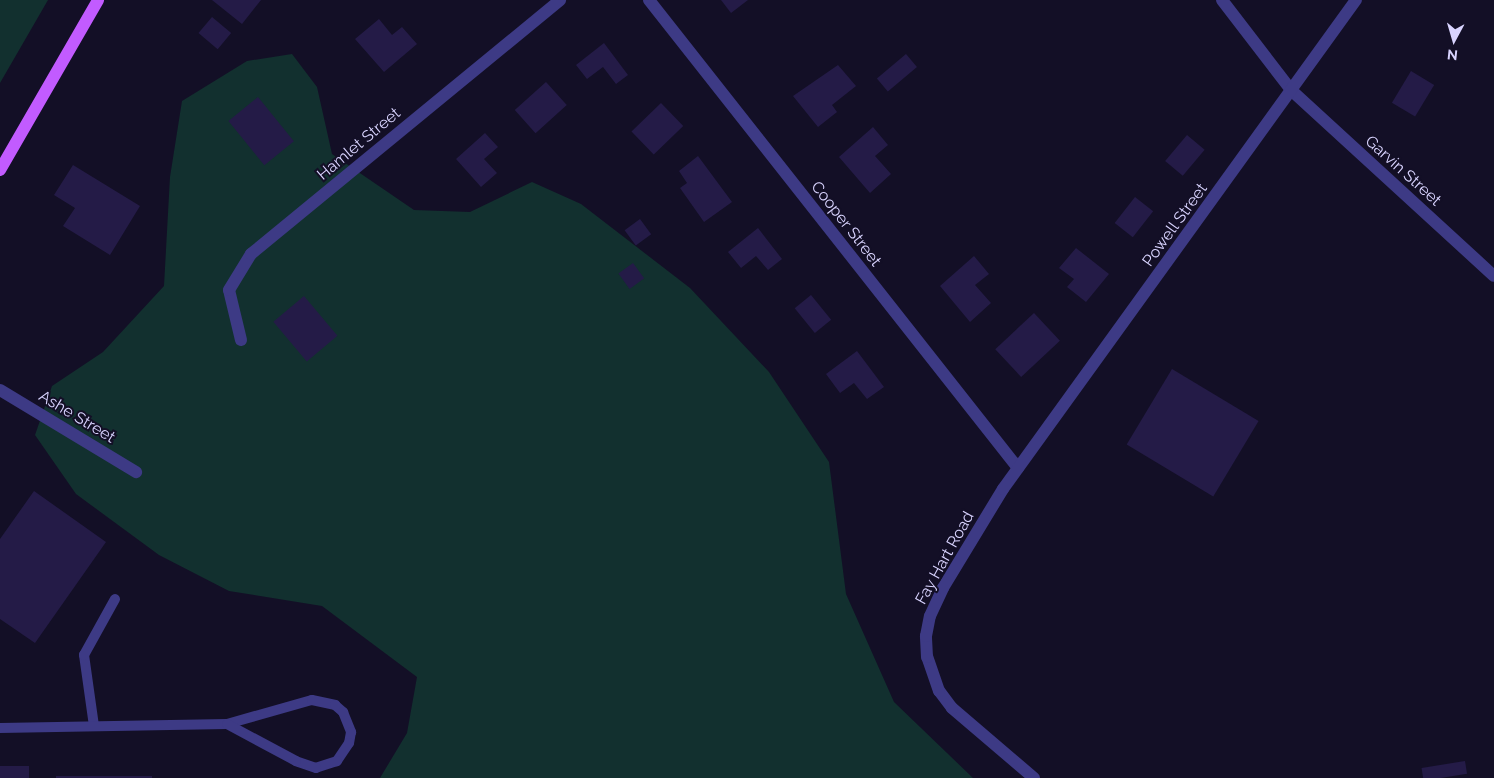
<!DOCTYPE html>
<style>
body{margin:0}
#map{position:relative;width:1494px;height:778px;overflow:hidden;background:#130f26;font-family:Raleway,sans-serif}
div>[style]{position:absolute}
.green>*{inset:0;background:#12302f}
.building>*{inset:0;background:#241b47;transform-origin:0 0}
.service>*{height:10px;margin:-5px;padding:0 5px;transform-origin:5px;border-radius:5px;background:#3d3a85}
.minor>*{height:12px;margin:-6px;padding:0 6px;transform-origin:6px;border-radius:6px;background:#3d3a85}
.primary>*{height:12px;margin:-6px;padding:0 6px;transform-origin:6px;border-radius:6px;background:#c25bff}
span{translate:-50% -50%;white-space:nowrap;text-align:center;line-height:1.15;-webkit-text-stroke:4px #130f26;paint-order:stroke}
.street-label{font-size:16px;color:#d9d4ff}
.north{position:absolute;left:1429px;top:15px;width:50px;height:50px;-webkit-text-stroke:4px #130f26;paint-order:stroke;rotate:186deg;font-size:14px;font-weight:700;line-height:20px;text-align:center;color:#d9d4ff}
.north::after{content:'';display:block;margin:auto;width:18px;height:22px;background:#d9d4ff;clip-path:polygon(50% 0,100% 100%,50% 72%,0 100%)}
</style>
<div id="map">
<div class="green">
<div style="clip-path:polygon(0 0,48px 0,0 83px)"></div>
<div style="clip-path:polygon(292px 54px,317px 87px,332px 154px,414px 210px,470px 212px,532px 182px,581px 204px,690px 288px,769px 372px,829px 462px,846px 594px,894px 702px,973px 778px,380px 778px,407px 733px,417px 677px,322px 606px,229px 591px,159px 555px,76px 494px,35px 435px,52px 386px,103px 352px,164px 286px,170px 177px,182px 101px,247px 61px)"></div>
</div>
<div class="building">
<div style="clip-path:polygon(212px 0,261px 0,242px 24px)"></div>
<div style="clip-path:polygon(721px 0,748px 0,731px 13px)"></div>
<div style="left:212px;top:17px;width:25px;height:21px;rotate:40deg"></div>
<div style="clip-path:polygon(379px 19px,392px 35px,402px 27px,417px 44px,384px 72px,355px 39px)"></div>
<div style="clip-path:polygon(604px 43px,628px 75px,616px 84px,603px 67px,587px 79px,576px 65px)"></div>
<div style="left:906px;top:54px;width:17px;height:38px;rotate:50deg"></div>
<div style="clip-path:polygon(838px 65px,856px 86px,832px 105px,837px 112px,818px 127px,793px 96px)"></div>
<div style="left:1411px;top:71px;width:27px;height:37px;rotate:31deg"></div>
<div style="left:546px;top:82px;width:31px;height:42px;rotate:48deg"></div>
<div style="left:258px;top:97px;width:57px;height:38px;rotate:51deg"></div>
<div style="left:661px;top:103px;width:32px;height:41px;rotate:46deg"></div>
<div style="clip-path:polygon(873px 127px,888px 145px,875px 156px,891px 174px,870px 193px,839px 157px)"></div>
<div style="clip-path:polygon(485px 133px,498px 147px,484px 159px,497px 173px,481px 187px,456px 159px)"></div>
<div style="left:1187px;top:135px;width:23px;height:34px;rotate:40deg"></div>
<div style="clip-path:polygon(698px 156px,732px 202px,704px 222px,680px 188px,687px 183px,679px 171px)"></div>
<div style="clip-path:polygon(73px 165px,140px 206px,110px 255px,63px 226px,75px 208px,54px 195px)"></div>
<div style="left:1135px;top:197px;width:23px;height:33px;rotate:38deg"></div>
<div style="left:640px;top:219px;width:19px;height:19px;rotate:54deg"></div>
<div style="clip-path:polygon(758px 228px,782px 259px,768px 270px,756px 256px,741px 268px,728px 252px)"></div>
<div style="clip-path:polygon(1076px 248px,1109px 274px,1086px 302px,1067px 287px,1074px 279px,1059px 268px)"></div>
<div style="clip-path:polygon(974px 256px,989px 274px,975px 285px,991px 303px,970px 322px,940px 286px)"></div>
<div style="left:633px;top:263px;width:19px;height:18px;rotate:54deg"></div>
<div style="left:811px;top:295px;width:32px;height:21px;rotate:51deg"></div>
<div style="left:304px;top:296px;width:52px;height:40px;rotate:50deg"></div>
<div style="left:1034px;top:313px;width:38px;height:53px;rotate:47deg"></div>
<div style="clip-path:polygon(857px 351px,884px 387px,867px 399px,854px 383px,840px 393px,826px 374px)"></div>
<div style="left:1172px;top:369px;width:101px;height:88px;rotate:31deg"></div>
<div style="clip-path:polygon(34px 491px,106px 542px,35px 643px,0 619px,0 539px)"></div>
<div style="left:1465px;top:761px;width:13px;height:44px;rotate:81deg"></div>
<div style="left:0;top:766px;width:29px;height:12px"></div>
<div style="left:56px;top:776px;width:96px;height:2px"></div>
</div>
<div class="service">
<div style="left:94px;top:726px;width:72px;rotate:-98deg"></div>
<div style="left:84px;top:655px;width:64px;rotate:-61deg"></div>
<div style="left:0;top:728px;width:227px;rotate:-1deg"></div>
<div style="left:227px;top:724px;width:88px;rotate:-15.8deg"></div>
<div style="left:312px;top:700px;width:24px;rotate:12deg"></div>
<div style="left:335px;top:705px;width:11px;rotate:41deg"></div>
<div style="left:343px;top:712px;width:22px;rotate:68deg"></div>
<div style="left:351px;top:732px;width:11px;rotate:100deg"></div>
<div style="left:349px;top:743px;width:22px;rotate:124deg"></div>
<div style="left:337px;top:761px;width:22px;rotate:162deg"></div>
<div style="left:316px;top:768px;width:21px;rotate:-161deg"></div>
<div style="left:296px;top:761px;width:78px;rotate:-151.8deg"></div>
</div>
<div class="minor">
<div style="left:649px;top:0;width:596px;rotate:51.75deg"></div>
<div style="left:1222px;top:0;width:113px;rotate:52.5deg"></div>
<div style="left:1291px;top:90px;width:275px;rotate:42.5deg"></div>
<div style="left:241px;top:340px;width:51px;rotate:-103.5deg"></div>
<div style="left:229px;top:290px;width:42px;rotate:-58.6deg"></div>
<div style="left:251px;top:254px;width:400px;rotate:-39.4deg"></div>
<div style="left:0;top:390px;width:159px;rotate:31.1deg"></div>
<div style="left:1034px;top:778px;width:108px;rotate:-139.5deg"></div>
<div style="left:952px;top:708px;width:21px;rotate:-127deg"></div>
<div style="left:939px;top:691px;width:36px;rotate:-109deg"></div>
<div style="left:927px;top:657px;width:21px;rotate:-93deg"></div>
<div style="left:926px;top:636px;width:20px;rotate:-79deg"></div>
<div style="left:930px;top:616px;width:31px;rotate:-65deg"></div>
<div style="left:943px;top:588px;width:116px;rotate:-58.8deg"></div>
<div style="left:1003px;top:489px;width:603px;rotate:-54.18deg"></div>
</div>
<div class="primary">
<div style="left:0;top:170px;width:196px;rotate:-60deg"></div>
</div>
<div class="street-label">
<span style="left:359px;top:144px;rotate:-40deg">Hamlet Street</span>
<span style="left:1403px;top:171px;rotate:42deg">Garvin Street</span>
<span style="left:846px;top:224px;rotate:52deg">Cooper Street</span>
<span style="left:1175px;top:225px;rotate:-54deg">Powell Street</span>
<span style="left:77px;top:417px;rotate:31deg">Ashe Street</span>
<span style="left:945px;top:558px;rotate:-61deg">Fay Hart Road</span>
</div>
<div class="north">N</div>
</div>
